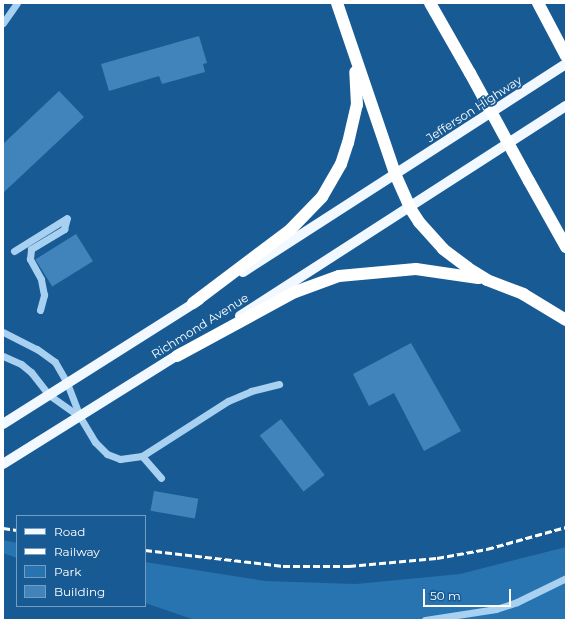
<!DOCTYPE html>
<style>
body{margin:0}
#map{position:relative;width:569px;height:623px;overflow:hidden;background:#185b94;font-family:Montserrat,sans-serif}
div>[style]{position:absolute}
.green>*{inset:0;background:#2774b0}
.building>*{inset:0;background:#4184bb;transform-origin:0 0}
.minor>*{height:7px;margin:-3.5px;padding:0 3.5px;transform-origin:3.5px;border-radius:3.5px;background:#a8d0f0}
.major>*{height:10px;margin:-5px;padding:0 5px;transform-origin:5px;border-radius:5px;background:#f2f8ff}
.highway>*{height:12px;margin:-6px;padding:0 6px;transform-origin:6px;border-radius:6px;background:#fff}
.rail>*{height:3px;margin-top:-1.5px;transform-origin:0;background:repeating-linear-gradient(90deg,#fff 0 7px,transparent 0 10px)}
.highway-bridge>*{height:12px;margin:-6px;padding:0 6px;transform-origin:6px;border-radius:6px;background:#fff}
span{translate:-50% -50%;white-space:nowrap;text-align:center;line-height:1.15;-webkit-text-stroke:4px #185b94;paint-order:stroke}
.street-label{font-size:12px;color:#fff}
.frame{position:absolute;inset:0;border:4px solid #fff;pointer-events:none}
.legend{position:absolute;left:16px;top:515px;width:130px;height:92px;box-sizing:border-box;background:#185b94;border:1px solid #749dbf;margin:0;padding:5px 7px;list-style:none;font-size:12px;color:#fff}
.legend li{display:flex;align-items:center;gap:8px;height:20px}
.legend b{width:20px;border:1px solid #749dbf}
.scale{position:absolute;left:423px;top:589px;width:88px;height:18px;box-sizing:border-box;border:2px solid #fff;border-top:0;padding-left:5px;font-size:12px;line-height:14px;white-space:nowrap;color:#fff;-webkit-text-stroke:3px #185b94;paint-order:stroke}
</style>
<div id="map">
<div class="green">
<div style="clip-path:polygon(3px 540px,17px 543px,17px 558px,3px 553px)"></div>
<div style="clip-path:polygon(566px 547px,566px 620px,195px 620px,145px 603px,145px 562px,265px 581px,356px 584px,460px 574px)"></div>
</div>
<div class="building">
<div style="clip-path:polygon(199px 36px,207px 63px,203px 64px,205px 72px,162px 84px,159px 76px,109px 91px,101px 64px)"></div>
<div style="clip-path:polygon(59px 91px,84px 117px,3px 193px,3px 144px)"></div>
<div style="left:76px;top:234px;width:32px;height:48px;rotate:58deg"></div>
<div style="clip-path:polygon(411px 343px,461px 431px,424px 451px,394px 393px,369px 406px,353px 374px)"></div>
<div style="left:281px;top:419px;width:71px;height:27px;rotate:52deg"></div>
<div style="left:154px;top:491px;width:45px;height:20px;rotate:10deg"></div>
</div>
<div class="minor">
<div style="left:3px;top:23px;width:24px;rotate:-55deg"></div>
<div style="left:14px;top:251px;width:62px;rotate:-31.9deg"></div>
<div style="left:40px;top:310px;width:16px;rotate:-75deg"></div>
<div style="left:44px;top:295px;width:16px;rotate:-101deg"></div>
<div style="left:41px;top:279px;width:23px;rotate:-119deg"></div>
<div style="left:30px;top:259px;width:10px;rotate:-84deg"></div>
<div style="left:31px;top:249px;width:39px;rotate:-31deg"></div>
<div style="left:64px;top:229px;width:11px;rotate:-75deg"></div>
<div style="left:3px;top:332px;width:38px;rotate:27deg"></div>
<div style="left:37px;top:349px;width:22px;rotate:36deg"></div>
<div style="left:55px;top:362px;width:24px;rotate:60deg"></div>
<div style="left:67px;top:383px;width:36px;rotate:69deg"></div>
<div style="left:80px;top:417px;width:29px;rotate:59deg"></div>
<div style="left:95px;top:442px;width:17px;rotate:45deg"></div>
<div style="left:107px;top:454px;width:14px;rotate:21deg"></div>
<div style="left:120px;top:459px;width:22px;rotate:-8deg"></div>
<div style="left:142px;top:456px;width:102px;rotate:-32.6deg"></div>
<div style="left:228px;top:401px;width:25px;rotate:-23deg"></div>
<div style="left:251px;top:391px;width:29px;rotate:-14deg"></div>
<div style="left:3px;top:356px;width:20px;rotate:24deg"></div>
<div style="left:21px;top:364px;width:13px;rotate:39deg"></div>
<div style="left:31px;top:372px;width:29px;rotate:52deg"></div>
<div style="left:49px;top:395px;width:38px;rotate:35deg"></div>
<div style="left:142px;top:456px;width:29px;rotate:49deg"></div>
<div style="left:425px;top:620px;width:72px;rotate:-8.8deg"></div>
<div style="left:496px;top:609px;width:22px;rotate:-18deg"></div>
<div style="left:517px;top:602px;width:55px;rotate:-26.1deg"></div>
</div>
<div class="major">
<div style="left:243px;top:272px;width:384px;rotate:-32.8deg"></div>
<div style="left:240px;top:316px;width:388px;rotate:-32.8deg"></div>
<div style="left:3px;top:424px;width:232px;rotate:-32.3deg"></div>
<div style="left:3px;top:464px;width:211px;rotate:-32deg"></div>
</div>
<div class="highway">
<div style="left:337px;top:3px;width:183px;rotate:71.2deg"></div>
<div style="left:396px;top:176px;width:35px;rotate:66deg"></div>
<div style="left:410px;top:208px;width:17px;rotate:57deg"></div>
<div style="left:419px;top:222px;width:36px;rotate:48deg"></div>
<div style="left:443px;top:249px;width:31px;rotate:37deg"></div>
<div style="left:468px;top:268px;width:22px;rotate:32deg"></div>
<div style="left:487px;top:280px;width:39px;rotate:21deg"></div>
<div style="left:523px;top:294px;width:50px;rotate:31.2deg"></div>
<div style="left:430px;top:3px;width:81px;rotate:60.3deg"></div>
<div style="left:538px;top:3px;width:60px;rotate:62.2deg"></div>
<div style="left:529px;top:181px;width:76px;rotate:60.7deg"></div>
<div style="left:193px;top:303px;width:121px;rotate:-37deg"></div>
<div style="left:290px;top:230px;width:46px;rotate:-45.9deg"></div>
<div style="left:322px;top:197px;width:38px;rotate:-60deg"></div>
<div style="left:341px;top:164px;width:22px;rotate:-72deg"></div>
<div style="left:348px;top:143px;width:39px;rotate:-77deg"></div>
<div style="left:357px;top:105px;width:33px;rotate:-93deg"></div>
<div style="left:177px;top:356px;width:134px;rotate:-28.5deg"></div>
<div style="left:295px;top:292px;width:47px;rotate:-20deg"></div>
<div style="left:339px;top:276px;width:77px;rotate:-5.2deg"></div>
<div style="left:416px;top:269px;width:63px;rotate:8.3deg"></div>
</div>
<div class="rail">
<div style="left:3px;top:528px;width:14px;rotate:8deg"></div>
<div style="left:145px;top:550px;width:139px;rotate:6.6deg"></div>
<div style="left:283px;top:566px;width:66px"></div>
<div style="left:349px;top:566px;width:88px;rotate:-5.2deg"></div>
<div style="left:437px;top:558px;width:51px;rotate:-10.2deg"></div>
<div style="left:487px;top:549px;width:82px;rotate:-15.6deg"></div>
</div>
<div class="highway-bridge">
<div style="left:470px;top:73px;width:123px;rotate:61.4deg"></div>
</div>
<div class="street-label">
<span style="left:474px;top:109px;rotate:-33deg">Jefferson Highway</span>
<span style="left:200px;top:326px;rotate:-32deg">Richmond Avenue</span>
</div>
<div class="frame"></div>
<ul class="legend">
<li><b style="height:5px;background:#f2f8ff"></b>Road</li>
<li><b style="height:5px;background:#fff"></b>Railway</li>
<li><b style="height:11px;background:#2774b0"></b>Park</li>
<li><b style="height:11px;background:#4184bb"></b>Building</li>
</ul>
<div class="scale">50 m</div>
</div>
